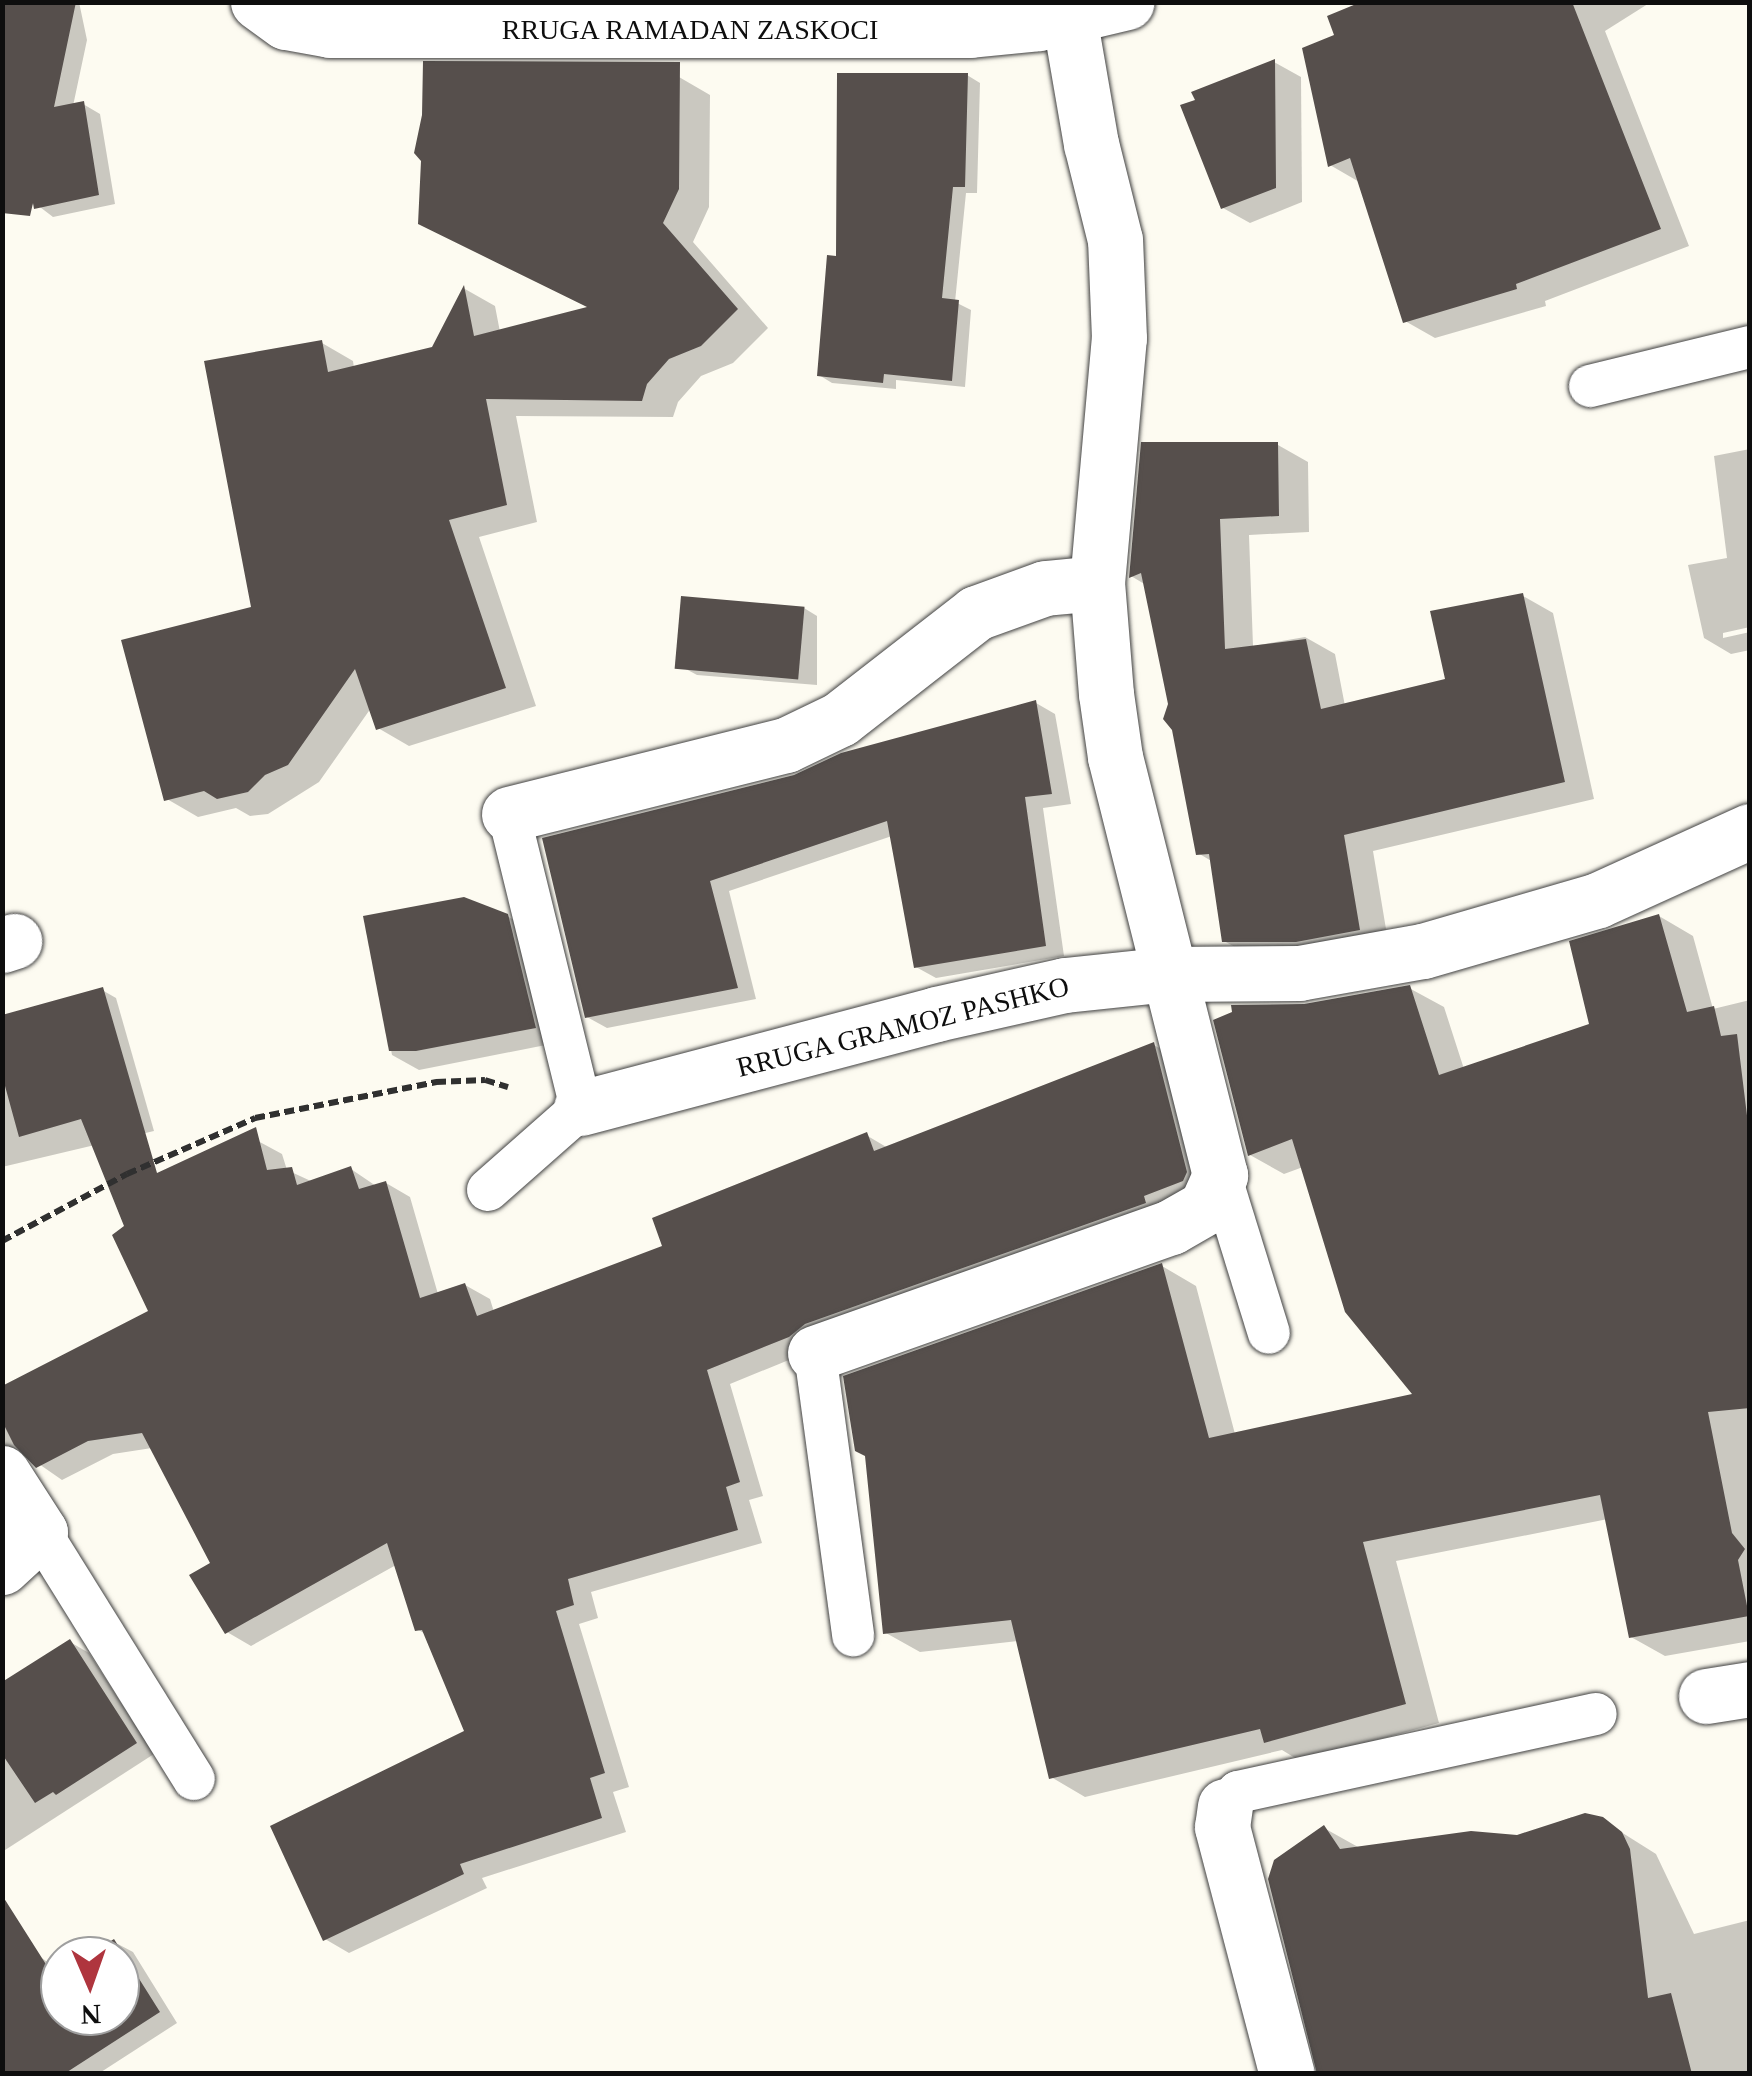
<!DOCTYPE html>
<style>
body{margin:0}
#map{position:relative;width:1752px;height:2076px;overflow:hidden;background:#fdfbf1;font-family:Georgia,serif}
div>[style]{position:absolute}
.shadow>*{inset:0;background:#0003}
.building>*{inset:0;background:#564f4c;transform-origin:0 0}
.path>*{height:6px;margin-top:-3px;transform-origin:0;background:repeating-linear-gradient(90deg,#303030 0 10px,transparent 0 15px)}
.roads{filter:drop-shadow(0 0 2px #414141) drop-shadow(0 0 2px #414141)}
.service>*{height:42px;margin:-21px;padding:0 21px;transform-origin:21px;border-radius:21px;background:#fff}
.minor>*{height:55px;margin:-27.5px;padding:0 27.5px;transform-origin:27.5px;border-radius:27.5px;background:#fff}
span{translate:-50% -50%;white-space:nowrap;text-align:center;line-height:1.15;-webkit-text-stroke:10px #fff;paint-order:stroke}
.street-label{font-size:28px;color:#0e0e0e}
.frame{position:absolute;inset:0;border:5px solid #0e0e0e;pointer-events:none}
.north{position:absolute;left:40px;top:1936px;width:100px;height:100px;box-sizing:border-box;background:#fff;border:2px solid #9f9f9f;border-radius:50%;rotate:178deg;font-size:28px;font-weight:700;line-height:40px;text-align:center;color:#0e0e0e}
.north::after{content:'';display:block;margin:auto;width:35px;height:45px;background:#af353e;clip-path:polygon(50% 0,100% 100%,50% 72%,0 100%)}
</style>
<div id="map">
<div class="shadow">
<div style="clip-path:polygon(2px 2px,79px 2px,87px 40px,73px 106px,83px 104px,100px 114px,115px 204px,53px 217px,36px 204px,2px 210px)"></div>
<div style="clip-path:polygon(1360px 2px,1651px 2px,1605px 31px,1689px 246px,1545px 301px,1546px 306px,1435px 338px,1405px 321px,1361px 183px,1330px 165px,1337px 37px)"></div>
<div style="clip-path:polygon(1274px 62px,1301px 77px,1302px 202px,1250px 223px,1223px 208px,1198px 102px)"></div>
<div style="clip-path:polygon(967px 75px,980px 83px,977px 193px,966px 193px,955px 302px,971px 310px,965px 387px,896px 380px,896px 389px,832px 383px,819px 375px,838px 259px)"></div>
<div style="clip-path:polygon(679px 77px,710px 95px,709px 207px,693px 242px,768px 328px,733px 363px,701px 376px,678px 402px,673px 417px,516px 416px,537px 522px,479px 537px,536px 706px,409px 746px,378px 728px,371px 708px,319px 782px,268px 814px,250px 816px,236px 808px,198px 817px,167px 799px,254px 609px,322px 343px,353px 361px,354px 368px,433px 349px,465px 289px,495px 306px,500px 332px,590px 308px,421px 223px)"></div>
<div style="clip-path:polygon(1278px 445px,1308px 462px,1309px 532px,1249px 535px,1253px 646px,1305px 637px,1335px 654px,1345px 706px,1448px 681px,1523px 596px,1553px 613px,1594px 799px,1373px 851px,1389px 947px,1255px 958px,1224px 941px,1213px 862px,1198px 853px,1146px 585px,1131px 576px)"></div>
<div style="clip-path:polygon(1750px 449px,1750px 627px,1723px 633px,1723px 638px,1750px 632px,1750px 650px,1731px 654px,1704px 638px,1688px 565px,1727px 558px,1714px 456px)"></div>
<div style="clip-path:polygon(804px 608px,817px 616px,817px 685px,697px 675px,684px 668px)"></div>
<div style="clip-path:polygon(1036px 703px,1055px 714px,1071px 804px,1043px 808px,1064px 956px,936px 978px,916px 967px,892px 836px,729px 891px,756px 999px,607px 1028px,587px 1017px,794px 778px)"></div>
<div style="clip-path:polygon(507px 916px,534px 932px,561px 1042px,419px 1070px,392px 1055px,366px 918px)"></div>
<div style="clip-path:polygon(1659px 916px,1693px 936px,1713px 1009px,1750px 1000px,1750px 1641px,1665px 1656px,1631px 1637px,1608px 1519px,1396px 1561px,1439px 1723px,1300px 1761px,1282px 1750px,1085px 1797px,1051px 1777px,1018px 1641px,920px 1652px,886px 1633px,1162px 1266px,1196px 1286px,1235px 1434px,1416px 1395px,1303px 1167px,1284px 1174px,1250px 1155px,1305px 1006px,1409px 988px,1444px 1007px,1464px 1069px,1592px 1025px)"></div>
<div style="clip-path:polygon(102px 990px,116px 998px,154px 1131px,2px 1167px,2px 1018px)"></div>
<div style="clip-path:polygon(1154px 1045px,1178px 1059px,1211px 1187px,730px 1384px,763px 1496px,749px 1500px,762px 1543px,591px 1592px,598px 1618px,579px 1624px,629px 1787px,613px 1792px,626px 1832px,482px 1878px,487px 1888px,349px 1953px,325px 1939px,468px 1732px,427px 1635px,417px 1629px,396px 1565px,251px 1646px,227px 1632px,213px 1564px,152px 1448px,113px 1454px,62px 1480px,26px 1455px,11px 1459px,2px 1468px,2px 1389px,151px 1312px,258px 1141px,282px 1154px,287px 1170px,313px 1182px,351px 1169px,376px 1186px,386px 1183px,410px 1197px,438px 1294px,465px 1285px,490px 1299px,494px 1312px,666px 1248px,866px 1135px,888px 1148px)"></div>
<div style="clip-path:polygon(70px 1642px,89px 1653px,154px 1754px,2px 1852px,2px 1686px)"></div>
<div style="clip-path:polygon(1572px 1817px,1602px 1820px,1656px 1854px,1694px 1934px,1750px 1920px,1750px 2074px,1321px 2074px,1324px 1828px,1358px 1847px,1517px 1838px)"></div>
<div style="clip-path:polygon(114px 1942px,133px 1952px,177px 2023px,98px 2074px,2px 2074px,39px 1956px,60px 1971px,60px 2016px,120px 2016px,120px 1956px,92px 1956px)"></div>
</div>
<div class="building">
<div style="clip-path:polygon(2px 2px,76px 2px,54px 107px,84px 101px,99px 195px,34px 209px,33px 203px,30px 216px,2px 213px)"></div>
<div style="clip-path:polygon(1361px 2px,1572px 2px,1661px 229px,1516px 284px,1517px 289px,1403px 323px,1350px 158px,1328px 167px,1302px 48px,1334px 35px,1327px 16px)"></div>
<div style="clip-path:polygon(1275px 59px,1276px 188px,1221px 209px,1180px 105px,1195px 100px,1191px 92px)"></div>
<div style="clip-path:polygon(423px 61px,680px 62px,679px 189px,663px 223px,738px 309px,701px 346px,669px 359px,647px 384px,642px 401px,486px 399px,507px 505px,449px 520px,506px 688px,376px 730px,355px 669px,288px 765px,265px 775px,248px 792px,217px 799px,204px 791px,164px 801px,121px 640px,251px 607px,204px 361px,322px 340px,328px 372px,432px 347px,464px 285px,474px 336px,587px 307px,418px 224px,421px 161px,414px 153px,422px 115px)"></div>
<div style="clip-path:polygon(837px 73px,968px 73px,965px 187px,953px 187px,942px 298px,959px 300px,952px 381px,884px 374px,883px 383px,817px 376px,827px 255px,836px 256px)"></div>
<div style="clip-path:polygon(1141px 442px,1278px 442px,1279px 516px,1220px 519px,1225px 649px,1306px 639px,1321px 709px,1445px 679px,1430px 611px,1523px 593px,1565px 782px,1344px 835px,1360px 930px,1296px 942px,1222px 942px,1209px 854px,1196px 855px,1172px 730px,1163px 719px,1168px 704px,1141px 573px,1129px 578px)"></div>
<div style="left:681px;top:596px;width:124px;height:73px;rotate:5deg"></div>
<div style="clip-path:polygon(1036px 700px,1052px 794px,1025px 797px,1046px 946px,914px 968px,887px 821px,710px 881px,738px 988px,585px 1018px,542px 838px,794px 775px,841px 753px)"></div>
<div style="clip-path:polygon(464px 897px,508px 914px,536px 1028px,416px 1051px,389px 1051px,363px 916px)"></div>
<div style="clip-path:polygon(1659px 914px,1687px 1012px,1714px 1006px,1721px 1036px,1737px 1034px,1750px 1140px,1750px 1408px,1708px 1412px,1732px 1533px,1745px 1549px,1738px 1560px,1749px 1616px,1629px 1638px,1600px 1495px,1363px 1542px,1406px 1704px,1264px 1743px,1260px 1729px,1049px 1779px,1011px 1620px,883px 1634px,865px 1456px,855px 1451px,843px 1376px,1162px 1263px,1209px 1438px,1412px 1394px,1345px 1312px,1292px 1139px,1248px 1156px,1213px 1020px,1232px 1012px,1231px 1005px,1304px 1004px,1410px 985px,1439px 1075px,1589px 1024px,1569px 941px)"></div>
<div style="clip-path:polygon(103px 987px,157px 1173px,256px 1127px,267px 1170px,292px 1167px,297px 1185px,351px 1166px,359px 1189px,386px 1181px,420px 1298px,465px 1283px,477px 1316px,662px 1246px,652px 1218px,867px 1132px,874px 1151px,1154px 1042px,1187px 1172px,1183px 1181px,1144px 1196px,1146px 1203px,805px 1324px,789px 1337px,707px 1370px,740px 1482px,726px 1487px,738px 1530px,568px 1579px,574px 1605px,556px 1611px,605px 1773px,590px 1778px,602px 1818px,460px 1864px,464px 1874px,323px 1941px,270px 1826px,464px 1731px,422px 1630px,415px 1631px,387px 1543px,225px 1634px,189px 1575px,210px 1563px,142px 1433px,88px 1441px,36px 1468px,14px 1445px,2px 1421px,2px 1386px,148px 1311px,112px 1235px,124px 1226px,81px 1119px,19px 1137px,2px 1075px,2px 1015px)"></div>
<div style="clip-path:polygon(70px 1639px,137px 1743px,56px 1795px,53px 1792px,35px 1803px,2px 1754px,2px 1682px)"></div>
<div style="clip-path:polygon(1585px 1813px,1603px 1817px,1622px 1832px,1630px 1849px,1648px 1998px,1671px 1993px,1692px 2074px,1317px 2074px,1268px 1879px,1274px 1860px,1324px 1825px,1340px 1849px,1471px 1831px,1517px 1835px)"></div>
<div style="clip-path:polygon(2px 1895px,54px 1977px,60px 1973px,60px 2016px,120px 2016px,120px 1956px,87px 1956px,114px 1939px,160px 2012px,64px 2074px,2px 2074px)"></div>
</div>
<div class="path">
<div style="left:2px;top:1241px;width:142px;rotate:-28.2deg"></div>
<div style="left:127px;top:1174px;width:140px;rotate:-23.6deg"></div>
<div style="left:255px;top:1118px;width:185px;rotate:-11.2deg"></div>
<div style="left:436px;top:1082px;width:49px;rotate:-2.3deg"></div>
<div style="left:485px;top:1080px;width:24px;rotate:17deg"></div>
</div>
<div class="roads">
<div class="service">
<div style="left:1590px;top:386px;width:165px;rotate:-13.7deg"></div>
<div style="left:1220px;top:1175px;width:165px;rotate:72.8deg"></div>
<div style="left:488px;top:1190px;width:124px;rotate:-41.4deg"></div>
<div style="left:581px;top:1108px;width:303px;rotate:-103.8deg"></div>
<div style="left:815px;top:1353px;width:285px;rotate:82.3deg"></div>
<div style="left:40px;top:1532px;width:291px;rotate:58.1deg"></div>
<div style="left:1225px;top:1806px;width:19px;rotate:-47deg"></div>
<div style="left:1238px;top:1792px;width:366px;rotate:-12.3deg"></div>
</div>
<div class="minor">
<div style="left:258px;top:2px;width:34px;rotate:36deg"></div>
<div style="left:286px;top:22px;width:45px;rotate:10.3deg"></div>
<div style="left:330px;top:30px;width:640px"></div>
<div style="left:970px;top:30px;width:69px;rotate:-5.8deg"></div>
<div style="left:1039px;top:23px;width:90px;rotate:-13.4deg"></div>
<div style="left:509px;top:814px;width:285px;rotate:-14deg"></div>
<div style="left:786px;top:745px;width:60px;rotate:-25.7deg"></div>
<div style="left:840px;top:719px;width:172px;rotate:-37.9deg"></div>
<div style="left:976px;top:613px;width:73px;rotate:-19.9deg"></div>
<div style="left:1045px;top:588px;width:52px;rotate:-5.5deg"></div>
<div style="left:2px;top:945px;width:13px;rotate:-18deg"></div>
<div style="left:581px;top:1108px;width:367px;rotate:-14.8deg"></div>
<div style="left:936px;top:1014px;width:132px;rotate:-12.7deg"></div>
<div style="left:1065px;top:985px;width:105px;rotate:-6deg"></div>
<div style="left:1169px;top:974px;width:130px;rotate:-0.4deg"></div>
<div style="left:1299px;top:973px;width:126px;rotate:-10.1deg"></div>
<div style="left:1423px;top:951px;width:182px;rotate:-16.2deg"></div>
<div style="left:1598px;top:900px;width:167px;rotate:-24.4deg"></div>
<div style="left:815px;top:1353px;width:378px;rotate:-19.5deg"></div>
<div style="left:1171px;top:1227px;width:40px;rotate:-29.7deg"></div>
<div style="left:1206px;top:1207px;width:35px;rotate:-66deg"></div>
<div style="left:1220px;top:1175px;width:431px;rotate:-104.1deg"></div>
<div style="left:1115px;top:757px;width:64px;rotate:-98.1deg"></div>
<div style="left:1106px;top:694px;width:111px;rotate:-94.6deg"></div>
<div style="left:1097px;top:583px;width:246px;rotate:-84.9deg"></div>
<div style="left:1119px;top:338px;width:98px;rotate:-92.3deg"></div>
<div style="left:1115px;top:240px;width:99px;rotate:-104deg"></div>
<div style="left:1091px;top:144px;width:129px;rotate:-99.8deg"></div>
<div style="left:2px;top:1473px;width:70px;rotate:57.2deg"></div>
<div style="left:40px;top:1532px;width:52px;rotate:137.4deg"></div>
<div style="left:1706px;top:1696px;width:45px;rotate:-9deg"></div>
<div style="left:1225px;top:1806px;width:21px;rotate:98deg"></div>
<div style="left:1222px;top:1827px;width:255px;rotate:75.3deg"></div>
</div>
</div>
<div class="street-label">
<span style="left:690px;top:30px">RRUGA RAMADAN ZASKOCI</span>
<span style="left:903px;top:1027px;rotate:-14deg">RRUGA GRAMOZ PASHKO</span>
</div>
<div class="frame"></div>
<div class="north">N</div>
</div>
